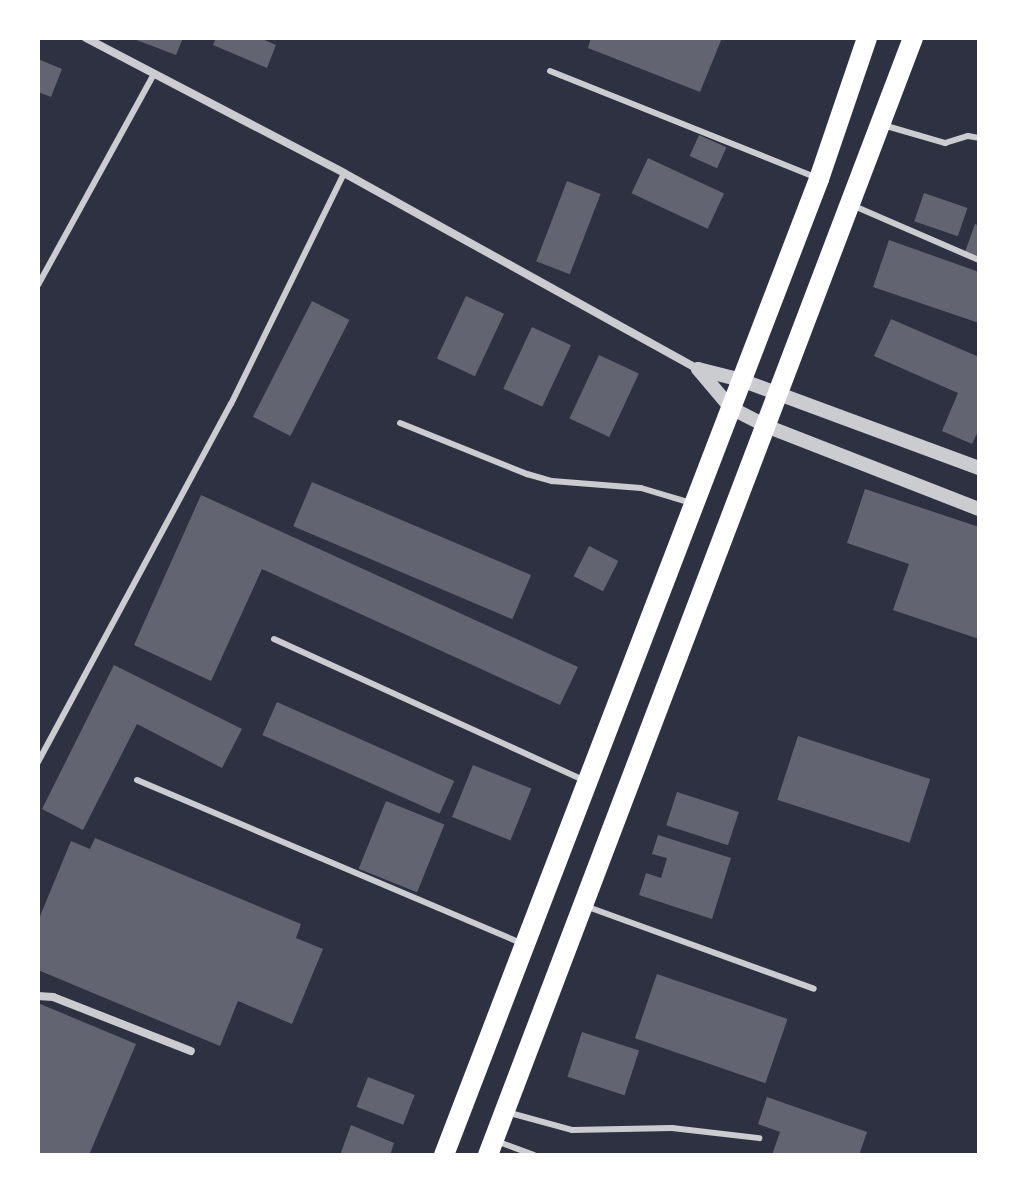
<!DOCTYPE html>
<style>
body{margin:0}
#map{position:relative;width:1017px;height:1193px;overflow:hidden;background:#2d3142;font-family:Overpass,sans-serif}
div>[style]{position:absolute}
.building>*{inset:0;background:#626471;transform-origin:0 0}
.service>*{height:6px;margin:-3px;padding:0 3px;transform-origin:3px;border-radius:3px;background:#caccd0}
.minor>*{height:8px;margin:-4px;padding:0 4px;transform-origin:4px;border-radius:4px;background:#caccd0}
.tertiary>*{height:14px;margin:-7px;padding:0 7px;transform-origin:7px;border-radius:7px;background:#caccd0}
.primary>*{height:20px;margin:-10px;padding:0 10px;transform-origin:10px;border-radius:10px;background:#fff}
span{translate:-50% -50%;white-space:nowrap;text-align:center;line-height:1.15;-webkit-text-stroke:6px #fff;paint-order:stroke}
.frame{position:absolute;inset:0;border:40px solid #fff;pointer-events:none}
</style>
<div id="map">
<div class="building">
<div style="clip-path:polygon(131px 38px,183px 38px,176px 55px)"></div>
<div style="clip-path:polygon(216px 38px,260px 38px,276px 45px,267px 68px,213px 45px)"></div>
<div style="clip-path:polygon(591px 38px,722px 38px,700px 92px,588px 48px)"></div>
<div style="clip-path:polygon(38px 59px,62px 69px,51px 97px,38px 92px)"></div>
<div style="left:699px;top:135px;width:30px;height:23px;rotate:24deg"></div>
<div style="left:648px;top:158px;width:84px;height:39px;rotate:25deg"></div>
<div style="left:567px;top:181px;width:36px;height:86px;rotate:21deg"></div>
<div style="left:924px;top:193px;width:46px;height:30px;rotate:19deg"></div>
<div style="clip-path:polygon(975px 224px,979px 226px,979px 257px,965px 252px)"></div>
<div style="clip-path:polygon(889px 240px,979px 272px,979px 323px,873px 287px)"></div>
<div style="left:466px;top:296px;width:42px;height:69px;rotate:25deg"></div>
<div style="left:312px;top:301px;width:42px;height:130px;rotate:27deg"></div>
<div style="clip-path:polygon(891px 319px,979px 357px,979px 429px,972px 444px,942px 431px,958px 393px,874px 356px)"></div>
<div style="left:532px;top:327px;width:43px;height:68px;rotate:25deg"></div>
<div style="left:599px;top:355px;width:44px;height:70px;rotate:25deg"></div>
<div style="left:312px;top:482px;width:238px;height:48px;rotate:23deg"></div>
<div style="clip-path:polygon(865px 489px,979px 527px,979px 639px,893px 610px,909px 564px,847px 543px)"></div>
<div style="clip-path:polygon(201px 495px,578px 667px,560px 705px,262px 569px,211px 681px,134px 645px)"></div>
<div style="left:589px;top:546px;width:33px;height:34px;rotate:27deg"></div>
<div style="clip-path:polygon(114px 665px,242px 729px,222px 768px,137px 724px,83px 830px,42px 809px)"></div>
<div style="left:277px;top:702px;width:194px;height:36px;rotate:24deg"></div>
<div style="left:798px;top:736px;width:139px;height:67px;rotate:18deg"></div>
<div style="left:473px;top:765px;width:63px;height:56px;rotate:22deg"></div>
<div style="left:677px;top:792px;width:65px;height:35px;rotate:18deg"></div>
<div style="left:386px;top:801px;width:63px;height:73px;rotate:22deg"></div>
<div style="clip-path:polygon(658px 835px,731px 858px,712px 919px,639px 895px,646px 873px,661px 878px,667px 858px,652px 854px)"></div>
<div style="clip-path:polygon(95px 838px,301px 924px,296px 938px,323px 949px,292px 1024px,238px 1001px,220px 1046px,38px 970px,38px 921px,71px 841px,90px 849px)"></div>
<div style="left:657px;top:974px;width:138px;height:68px;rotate:19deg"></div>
<div style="clip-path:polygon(38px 1003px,136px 1044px,89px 1155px,38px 1155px)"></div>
<div style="left:582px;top:1032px;width:60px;height:47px;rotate:18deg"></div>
<div style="left:368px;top:1077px;width:50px;height:32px;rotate:21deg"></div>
<div style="clip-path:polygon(767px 1097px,867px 1132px,859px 1155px,772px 1155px,780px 1132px,758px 1124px)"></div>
<div style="clip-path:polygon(351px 1125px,394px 1143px,390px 1155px,340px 1155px)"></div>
</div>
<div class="service">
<div style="left:550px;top:71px;width:288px;rotate:21.8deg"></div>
<div style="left:883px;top:125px;width:65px;rotate:16.2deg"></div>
<div style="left:945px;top:143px;width:24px;rotate:-17deg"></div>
<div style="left:968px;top:136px;width:11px;rotate:10deg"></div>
<div style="left:854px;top:206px;width:136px;rotate:23.4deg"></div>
<div style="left:38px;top:285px;width:241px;rotate:-61.2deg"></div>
<div style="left:400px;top:423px;width:137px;rotate:21.9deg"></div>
<div style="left:527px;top:474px;width:26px;rotate:16deg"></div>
<div style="left:552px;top:481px;width:89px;rotate:4.5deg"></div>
<div style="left:641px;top:488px;width:52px;rotate:16.7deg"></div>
<div style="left:274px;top:639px;width:340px;rotate:24.5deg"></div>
<div style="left:38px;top:762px;width:407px;rotate:-61.7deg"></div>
<div style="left:231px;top:404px;width:257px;rotate:-63.9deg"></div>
<div style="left:137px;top:780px;width:417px;rotate:23deg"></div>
<div style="left:588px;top:907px;width:240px;rotate:19.9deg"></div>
<div style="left:510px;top:1113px;width:64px;rotate:15.3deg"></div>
<div style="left:572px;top:1130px;width:100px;rotate:-1.1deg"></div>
<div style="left:672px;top:1128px;width:88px;rotate:6.6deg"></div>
<div style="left:496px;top:1141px;width:40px;rotate:20.2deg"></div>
</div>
<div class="minor">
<div style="left:86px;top:38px;width:291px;rotate:27.6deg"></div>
<div style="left:344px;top:173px;width:405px;rotate:29deg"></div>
<div style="left:38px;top:996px;width:15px;rotate:4deg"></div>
<div style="left:53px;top:997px;width:148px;rotate:21.4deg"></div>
</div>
<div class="tertiary">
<div style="left:698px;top:369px;width:51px;rotate:49.8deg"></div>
<div style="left:731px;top:408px;width:39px;rotate:27deg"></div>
<div style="left:766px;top:426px;width:229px;rotate:21.3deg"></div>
<div style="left:698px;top:369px;width:44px;rotate:14.3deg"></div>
<div style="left:741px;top:380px;width:254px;rotate:20.3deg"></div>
</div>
<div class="primary">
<div style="left:444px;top:1155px;width:1046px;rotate:-68.98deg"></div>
<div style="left:819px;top:179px;width:149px;rotate:-71.2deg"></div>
<div style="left:488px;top:1155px;width:1195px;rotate:-69.17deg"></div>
</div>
<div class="frame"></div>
</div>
